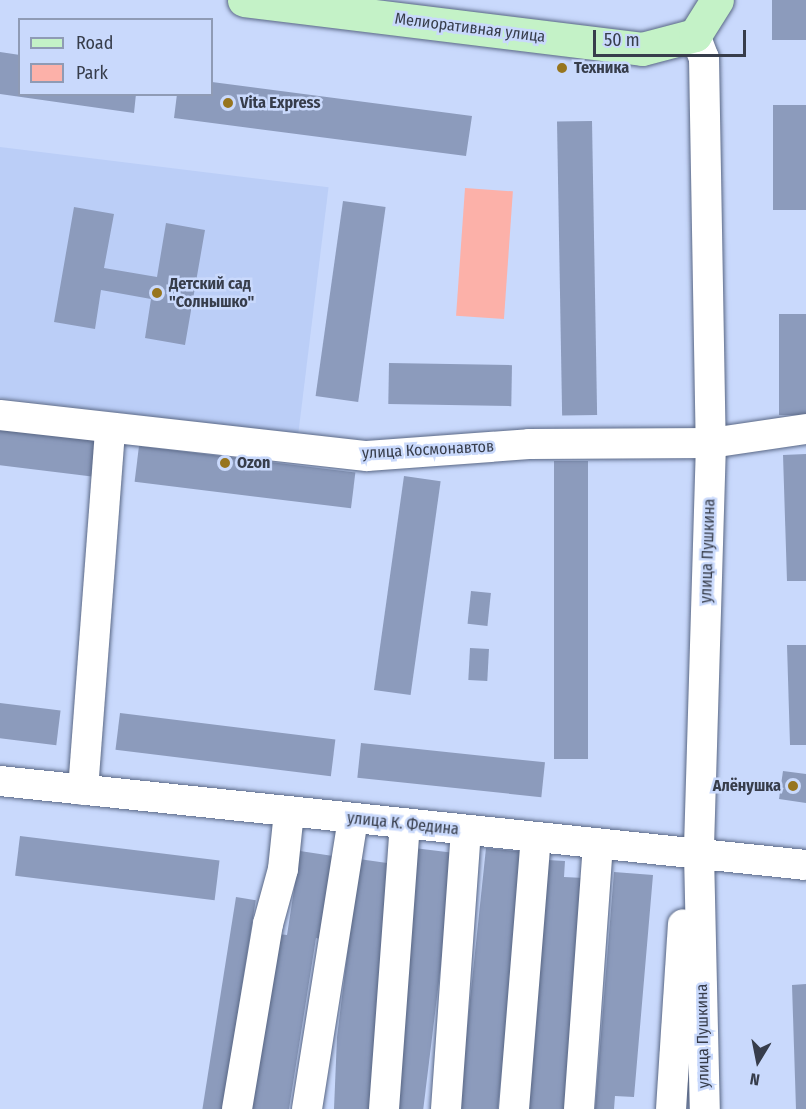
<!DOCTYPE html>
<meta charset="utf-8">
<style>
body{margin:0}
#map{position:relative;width:806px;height:1109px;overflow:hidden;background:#c9d9fc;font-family:"Fira Sans Condensed",sans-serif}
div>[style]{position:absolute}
.built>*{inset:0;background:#bbcef7;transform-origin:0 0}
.green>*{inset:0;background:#fcb1a9;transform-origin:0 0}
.building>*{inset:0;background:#8c9bbc;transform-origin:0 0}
.roads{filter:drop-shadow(0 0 2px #596785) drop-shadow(0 0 2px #596785)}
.minor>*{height:30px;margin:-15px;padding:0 15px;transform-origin:15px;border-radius:15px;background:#fff}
.major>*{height:33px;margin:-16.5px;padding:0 16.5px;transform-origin:16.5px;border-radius:16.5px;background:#c4f2c7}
.dots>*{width:16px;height:16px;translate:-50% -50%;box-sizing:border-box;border:3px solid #c9d9fc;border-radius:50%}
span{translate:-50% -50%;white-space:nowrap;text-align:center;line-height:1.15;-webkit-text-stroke:5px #c9d9fc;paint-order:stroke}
.street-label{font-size:16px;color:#373d4b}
.poi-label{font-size:16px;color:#373d4b;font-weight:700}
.left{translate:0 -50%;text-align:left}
.right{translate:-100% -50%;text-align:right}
.legend{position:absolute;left:18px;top:18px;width:195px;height:78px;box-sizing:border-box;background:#c9d9fc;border:2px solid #8f9bb5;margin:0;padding:8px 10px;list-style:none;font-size:18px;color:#373d4b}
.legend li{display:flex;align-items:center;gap:12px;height:30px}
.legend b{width:30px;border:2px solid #8f9bb5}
.north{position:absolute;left:728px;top:1031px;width:60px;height:60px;-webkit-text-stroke:4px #c9d9fc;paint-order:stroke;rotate:190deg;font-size:16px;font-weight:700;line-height:24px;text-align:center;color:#373d4b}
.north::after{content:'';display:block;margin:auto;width:21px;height:27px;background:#373d4b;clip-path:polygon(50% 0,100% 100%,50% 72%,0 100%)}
.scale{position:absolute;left:593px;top:30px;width:153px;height:27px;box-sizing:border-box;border:3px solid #373d4b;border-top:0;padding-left:8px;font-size:18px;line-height:21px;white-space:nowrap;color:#373d4b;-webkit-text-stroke:4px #c9d9fc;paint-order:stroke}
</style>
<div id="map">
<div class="built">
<div style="left:0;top:147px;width:331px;height:249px;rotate:7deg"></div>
</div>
<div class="green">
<div style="left:465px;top:188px;width:48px;height:128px;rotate:4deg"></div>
</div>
<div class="building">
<div style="left:772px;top:0;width:34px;height:40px"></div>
<div style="clip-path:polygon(0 52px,20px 55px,20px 94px,136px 94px,134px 113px,0 94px)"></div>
<div style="clip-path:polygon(212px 82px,472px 116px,466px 156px,174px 118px,177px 94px,212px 94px)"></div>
<div style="left:806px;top:105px;width:105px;height:33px;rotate:90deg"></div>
<div style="left:592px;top:121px;width:294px;height:35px;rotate:89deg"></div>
<div style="left:343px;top:201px;width:43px;height:197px;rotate:8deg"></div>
<div style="clip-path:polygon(74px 207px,114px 214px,104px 268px,157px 277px,166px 223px,205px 230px,185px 345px,145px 338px,151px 299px,101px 290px,95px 329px,54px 322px)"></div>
<div style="left:779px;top:314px;width:27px;height:101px"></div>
<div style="left:389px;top:363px;width:123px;height:41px;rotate:1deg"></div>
<div style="left:0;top:429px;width:101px;height:36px;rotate:7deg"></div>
<div style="left:139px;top:446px;width:218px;height:36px;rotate:7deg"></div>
<div style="clip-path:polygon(806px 454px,806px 581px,787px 581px,783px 455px)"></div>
<div style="left:554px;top:461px;width:34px;height:298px"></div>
<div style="left:404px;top:476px;width:37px;height:216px;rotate:8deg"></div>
<div style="left:471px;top:591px;width:20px;height:33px;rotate:6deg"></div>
<div style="clip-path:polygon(787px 645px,806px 645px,806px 745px,790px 745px)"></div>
<div style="left:470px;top:648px;width:19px;height:32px;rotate:3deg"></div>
<div style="left:0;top:703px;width:61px;height:35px;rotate:7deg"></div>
<div style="left:120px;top:713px;width:217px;height:37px;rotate:7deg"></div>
<div style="left:361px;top:743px;width:185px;height:35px;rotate:6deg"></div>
<div style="clip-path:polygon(783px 771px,806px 774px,806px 803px,779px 799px)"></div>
<div style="left:20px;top:836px;width:201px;height:40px;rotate:7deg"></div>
<div style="left:414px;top:848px;width:41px;height:262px;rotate:7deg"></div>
<div style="left:486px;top:848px;width:39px;height:262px;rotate:6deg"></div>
<div style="clip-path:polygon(300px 851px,333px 856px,325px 940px,316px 938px,289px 1109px,250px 1109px,278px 934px,287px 935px)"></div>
<div style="clip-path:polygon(359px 859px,394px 864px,373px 1109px,334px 1109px,337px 1037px)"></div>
<div style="clip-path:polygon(547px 860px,565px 861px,564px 877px,584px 878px,566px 1109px,528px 1109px)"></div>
<div style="clip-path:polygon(614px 872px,653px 875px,634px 1097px,615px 1096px,614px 1109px,595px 1109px)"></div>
<div style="left:236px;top:897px;width:20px;height:215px;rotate:9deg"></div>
<div style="clip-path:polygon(806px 984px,806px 1109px,796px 1109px,792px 985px)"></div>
</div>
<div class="roads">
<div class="minor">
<div style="left:695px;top:35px;width:25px;rotate:69deg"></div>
<div style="left:704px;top:58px;width:385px;rotate:89deg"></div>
<div style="left:711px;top:443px;width:411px;rotate:91.7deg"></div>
<div style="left:699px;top:854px;width:255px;rotate:88.7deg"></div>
<div style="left:0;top:415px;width:369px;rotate:6.4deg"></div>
<div style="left:367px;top:456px;width:162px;rotate:-4.2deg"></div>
<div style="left:529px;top:444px;width:182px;rotate:-0.3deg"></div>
<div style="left:711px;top:443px;width:96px;rotate:-8.4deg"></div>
<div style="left:0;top:781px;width:810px;rotate:5.95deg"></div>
<div style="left:83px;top:790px;width:362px;rotate:-85.7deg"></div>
<div style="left:237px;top:1109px;width:188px;rotate:-80.5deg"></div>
<div style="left:268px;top:924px;width:57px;rotate:-74.7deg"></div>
<div style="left:283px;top:869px;width:57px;rotate:-84deg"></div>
<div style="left:307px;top:1109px;width:294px;rotate:-81deg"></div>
<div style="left:384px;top:1109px;width:286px;rotate:-85.8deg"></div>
<div style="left:446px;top:1109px;width:279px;rotate:-85.9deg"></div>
<div style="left:514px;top:1109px;width:272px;rotate:-85.4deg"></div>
<div style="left:579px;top:1109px;width:265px;rotate:-85.9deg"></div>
<div style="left:671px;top:1109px;width:185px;rotate:-86.3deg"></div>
</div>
<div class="major">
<div style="left:244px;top:0;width:401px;rotate:7deg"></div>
<div style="left:642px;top:49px;width:55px;rotate:-14.8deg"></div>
<div style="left:695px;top:35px;width:41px;rotate:-57.8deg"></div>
</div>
</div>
<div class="dots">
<div style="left:562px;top:68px;background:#97751e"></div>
<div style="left:228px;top:103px;background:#97751e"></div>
<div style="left:157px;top:293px;background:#97751e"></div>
<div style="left:225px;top:463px;background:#97751e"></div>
<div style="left:793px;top:786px;background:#97751e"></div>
</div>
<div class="street-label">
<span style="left:470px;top:28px;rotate:7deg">Мелиоративная улица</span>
<span style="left:428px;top:450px;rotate:-3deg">улица Космонавтов</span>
<span style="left:708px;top:551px;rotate:-88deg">улица Пушкина</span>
<span style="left:403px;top:824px;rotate:6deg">улица К. Федина</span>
<span style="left:703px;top:1036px;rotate:-91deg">улица Пушкина</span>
</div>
<div class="poi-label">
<span class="left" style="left:574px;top:68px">Техника</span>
<span class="left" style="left:240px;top:103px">Vita Express</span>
<span class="left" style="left:169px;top:293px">Детский сад<br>"Солнышко"</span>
<span class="left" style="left:237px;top:463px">Ozon</span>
<span class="right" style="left:781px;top:786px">Алёнушка</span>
</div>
<ul class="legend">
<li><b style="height:8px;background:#c4f2c7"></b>Road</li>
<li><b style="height:16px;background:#fcb1a9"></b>Park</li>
</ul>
<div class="north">N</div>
<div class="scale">50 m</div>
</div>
